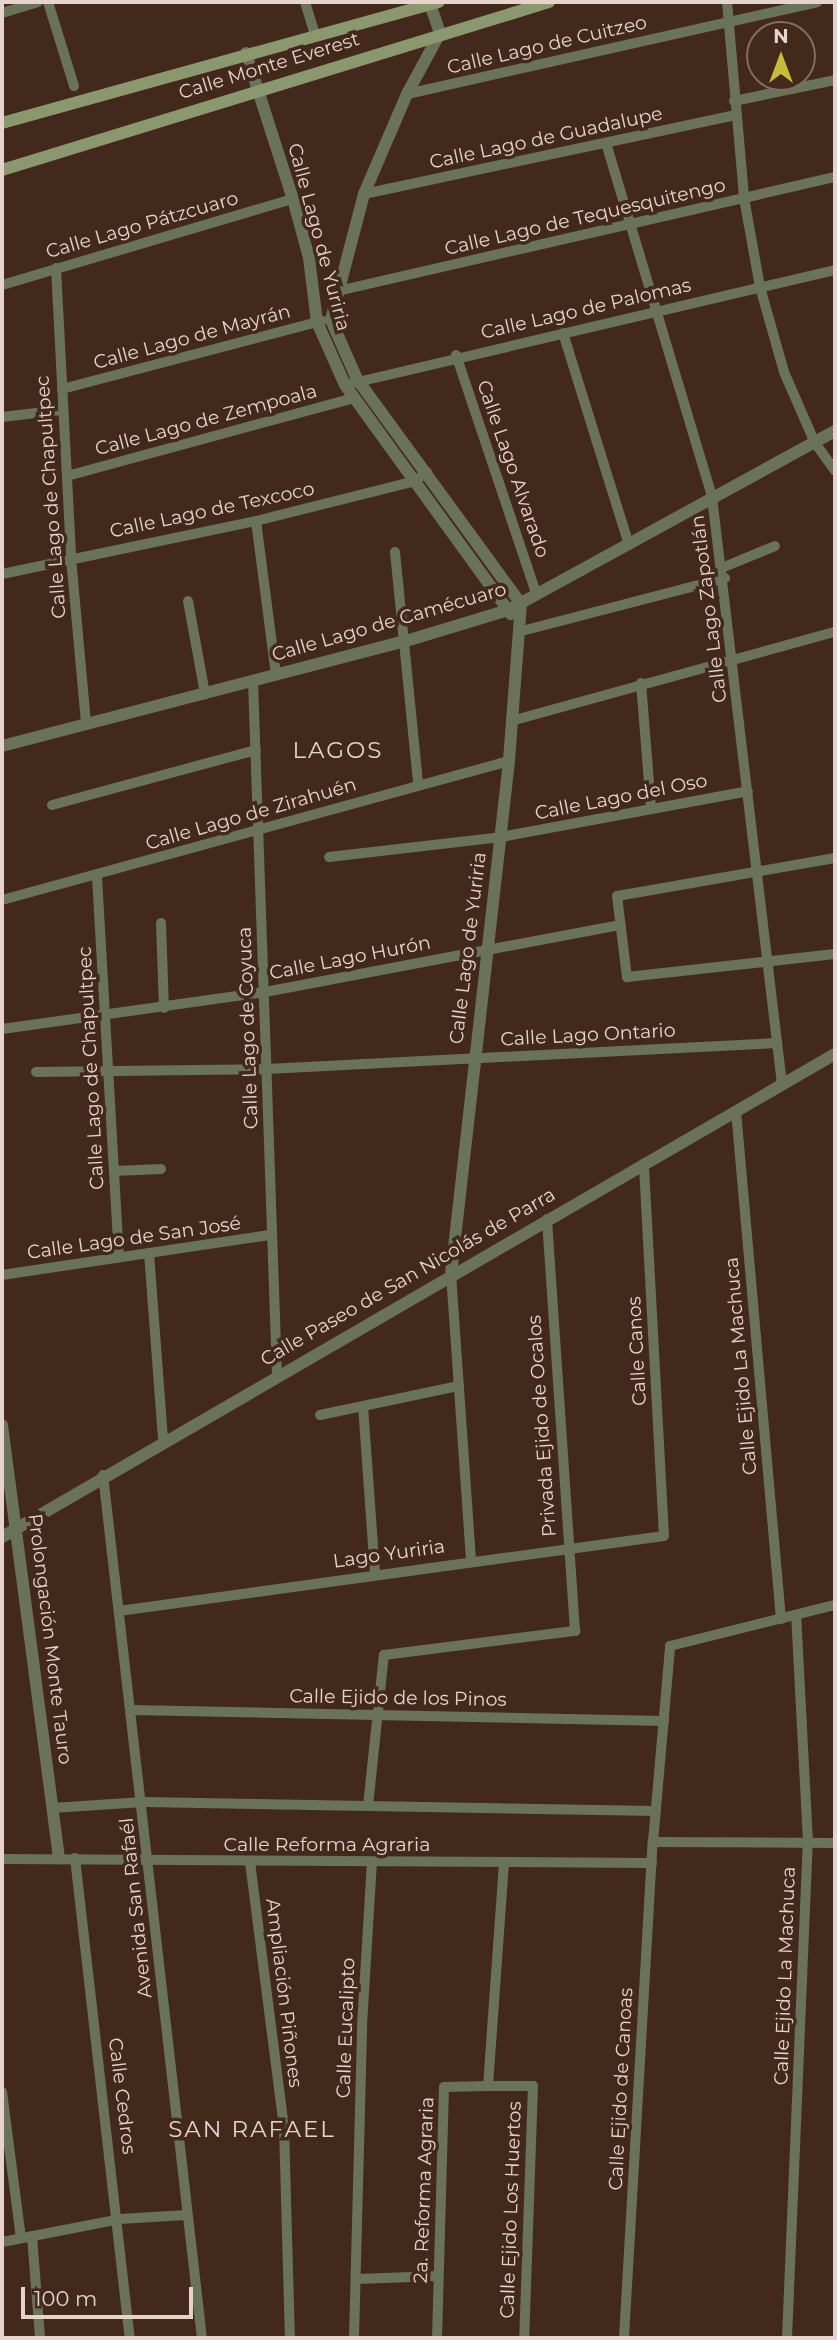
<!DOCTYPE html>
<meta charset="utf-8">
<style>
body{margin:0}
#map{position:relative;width:837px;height:2340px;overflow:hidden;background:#43281c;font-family:Montserrat,sans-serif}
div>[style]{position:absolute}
.minor>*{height:10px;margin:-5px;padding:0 5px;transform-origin:5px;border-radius:5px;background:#6a7259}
.tertiary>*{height:12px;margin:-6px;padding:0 6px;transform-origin:6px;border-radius:6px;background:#6a7259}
.secondary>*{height:12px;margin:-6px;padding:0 6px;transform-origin:6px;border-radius:6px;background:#8b976f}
span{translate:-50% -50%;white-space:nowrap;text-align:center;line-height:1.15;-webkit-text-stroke:7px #43281c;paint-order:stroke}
.street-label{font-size:19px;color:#e6d3cb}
.quarter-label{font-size:23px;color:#e6d3cb;letter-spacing:2px}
.frame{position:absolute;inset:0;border:4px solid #e6d3cb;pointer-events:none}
.north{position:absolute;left:746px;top:21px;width:70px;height:70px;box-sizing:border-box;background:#43281c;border:2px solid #846c62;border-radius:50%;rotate:0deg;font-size:19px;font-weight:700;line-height:28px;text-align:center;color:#e6d3cb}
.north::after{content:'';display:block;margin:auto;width:24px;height:32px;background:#c8bb3b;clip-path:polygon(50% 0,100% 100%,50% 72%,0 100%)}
.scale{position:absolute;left:21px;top:2287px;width:172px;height:32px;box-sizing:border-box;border:4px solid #e6d3cb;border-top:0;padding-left:9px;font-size:21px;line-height:24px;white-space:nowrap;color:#e6d3cb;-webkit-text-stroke:5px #43281c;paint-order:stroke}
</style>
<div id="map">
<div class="minor">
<div style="left:48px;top:2px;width:88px;rotate:72.8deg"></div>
<div style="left:305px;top:2px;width:34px;rotate:73deg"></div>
<div style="left:727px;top:2px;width:197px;rotate:85deg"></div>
<div style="left:744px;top:198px;width:90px;rotate:79.8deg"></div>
<div style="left:760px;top:287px;width:88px;rotate:74.2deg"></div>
<div style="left:784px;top:372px;width:77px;rotate:66.4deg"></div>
<div style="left:815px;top:443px;width:34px;rotate:54deg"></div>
<div style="left:2px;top:13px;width:37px;rotate:-17deg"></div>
<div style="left:407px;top:94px;width:420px;rotate:-12.6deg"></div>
<div style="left:734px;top:101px;width:103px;rotate:-11.7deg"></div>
<div style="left:606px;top:143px;width:370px;rotate:73.3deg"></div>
<div style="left:712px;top:497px;width:591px;rotate:83.2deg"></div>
<div style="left:364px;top:194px;width:380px;rotate:-12deg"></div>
<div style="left:56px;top:268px;width:290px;rotate:87deg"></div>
<div style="left:71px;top:558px;width:166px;rotate:84.8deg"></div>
<div style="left:2px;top:285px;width:303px;rotate:-16.5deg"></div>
<div style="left:342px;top:290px;width:506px;rotate:-12.91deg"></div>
<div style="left:563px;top:333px;width:222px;rotate:72.7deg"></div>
<div style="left:456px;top:355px;width:253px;rotate:71.4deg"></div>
<div style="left:345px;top:385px;width:503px;rotate:-13.21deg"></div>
<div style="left:62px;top:389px;width:269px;rotate:-14.7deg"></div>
<div style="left:2px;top:417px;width:60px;rotate:-6.7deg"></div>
<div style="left:67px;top:476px;width:297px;rotate:-15.2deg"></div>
<div style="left:256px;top:521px;width:156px;rotate:82.6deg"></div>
<div style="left:395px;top:552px;width:233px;rotate:84.3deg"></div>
<div style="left:724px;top:567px;width:55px;rotate:-22.4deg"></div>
<div style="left:2px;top:574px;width:259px;rotate:-11.8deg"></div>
<div style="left:256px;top:521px;width:164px;rotate:-14.1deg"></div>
<div style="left:415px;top:481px;width:15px;rotate:-37deg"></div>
<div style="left:188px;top:601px;width:95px;rotate:79.6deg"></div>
<div style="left:518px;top:632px;width:214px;rotate:-14.6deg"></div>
<div style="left:253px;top:681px;width:693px;rotate:88.02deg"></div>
<div style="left:641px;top:683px;width:125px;rotate:85.4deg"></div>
<div style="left:511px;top:721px;width:336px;rotate:-15.4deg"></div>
<div style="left:52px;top:805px;width:211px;rotate:-15.1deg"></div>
<div style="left:329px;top:857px;width:173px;rotate:-6.6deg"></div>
<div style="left:501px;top:837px;width:251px;rotate:-10.5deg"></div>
<div style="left:835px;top:858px;width:221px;rotate:170.1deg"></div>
<div style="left:617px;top:896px;width:82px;rotate:83deg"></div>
<div style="left:627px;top:977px;width:209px;rotate:-6.3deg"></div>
<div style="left:97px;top:877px;width:381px;rotate:86.7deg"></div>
<div style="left:2px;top:900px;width:526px;rotate:-15.33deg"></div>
<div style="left:161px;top:923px;width:85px;rotate:88deg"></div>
<div style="left:2px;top:1029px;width:266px;rotate:-8deg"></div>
<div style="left:265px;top:992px;width:362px;rotate:-10.7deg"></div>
<div style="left:36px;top:1072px;width:231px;rotate:-0.7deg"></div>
<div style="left:267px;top:1069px;width:511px;rotate:-2.92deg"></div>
<div style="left:736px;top:1111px;width:510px;rotate:84.94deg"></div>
<div style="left:115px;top:1171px;width:46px;rotate:-2.5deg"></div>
<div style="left:149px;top:1253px;width:188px;rotate:85.7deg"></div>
<div style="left:451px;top:1274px;width:287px;rotate:86deg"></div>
<div style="left:2px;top:1275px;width:272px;rotate:-8.5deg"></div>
<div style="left:363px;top:1406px;width:168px;rotate:85.9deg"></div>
<div style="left:320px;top:1415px;width:142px;rotate:-11.8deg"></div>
<div style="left:103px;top:1475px;width:869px;rotate:83.46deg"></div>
<div style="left:119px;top:1611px;width:550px;rotate:-7.84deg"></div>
<div style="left:664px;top:1536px;width:373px;rotate:-93.1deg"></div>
<div style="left:131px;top:1710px;width:533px;rotate:1.18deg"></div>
<div style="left:368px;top:1806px;width:152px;rotate:-84deg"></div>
<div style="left:384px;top:1655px;width:193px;rotate:-7.2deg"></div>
<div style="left:575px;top:1631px;width:413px;rotate:-93.9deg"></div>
<div style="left:52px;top:1808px;width:91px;rotate:-3.8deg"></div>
<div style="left:143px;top:1802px;width:513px;rotate:1.01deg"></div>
<div style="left:653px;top:1842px;width:182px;rotate:0.3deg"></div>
<div style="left:75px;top:1858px;width:483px;rotate:83.5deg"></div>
<div style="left:2px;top:1859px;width:650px;rotate:0.35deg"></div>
<div style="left:250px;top:1862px;width:266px;rotate:82.7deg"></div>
<div style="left:284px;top:2126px;width:212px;rotate:88.4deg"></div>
<div style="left:488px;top:2086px;width:224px;rotate:-85.9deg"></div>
<div style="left:2px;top:2092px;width:147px;rotate:82.6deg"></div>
<div style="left:32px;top:2236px;width:102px;rotate:85.5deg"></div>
<div style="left:2px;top:2242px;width:120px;rotate:-11deg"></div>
<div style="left:120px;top:2219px;width:66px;rotate:-3.5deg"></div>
<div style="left:357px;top:2279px;width:81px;rotate:-2.1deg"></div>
<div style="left:354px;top:2338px;width:313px;rotate:-88.5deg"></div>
<div style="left:362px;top:2025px;width:163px;rotate:-86.5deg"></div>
<div style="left:437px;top:2338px;width:251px;rotate:-88.4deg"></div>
<div style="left:444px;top:2087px;width:44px;rotate:-1.3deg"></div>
<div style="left:488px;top:2086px;width:45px"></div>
<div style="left:533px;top:2086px;width:252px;rotate:92deg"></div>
<div style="left:624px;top:2338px;width:497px;rotate:-86.7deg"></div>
<div style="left:653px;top:1842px;width:197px;rotate:-85deg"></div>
<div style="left:670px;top:1646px;width:170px;rotate:-14deg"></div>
<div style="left:787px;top:2338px;width:496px;rotate:-87.6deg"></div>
<div style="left:808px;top:1842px;width:227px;rotate:-93deg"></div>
</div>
<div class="tertiary">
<div style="left:430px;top:4px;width:31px;rotate:71deg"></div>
<div style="left:440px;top:33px;width:69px;rotate:118.4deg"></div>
<div style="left:407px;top:94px;width:109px;rotate:113.3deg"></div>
<div style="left:364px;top:194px;width:130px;rotate:104.7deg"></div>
<div style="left:331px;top:320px;width:64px;rotate:66.2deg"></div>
<div style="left:357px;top:379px;width:278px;rotate:53.9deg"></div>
<div style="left:521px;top:604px;width:157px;rotate:94.4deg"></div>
<div style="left:509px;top:761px;width:516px;rotate:96.45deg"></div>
<div style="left:246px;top:53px;width:153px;rotate:72.2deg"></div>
<div style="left:293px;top:199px;width:61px;rotate:74.8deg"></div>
<div style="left:309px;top:258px;width:64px;rotate:82.9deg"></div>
<div style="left:317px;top:322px;width:69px;rotate:66deg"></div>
<div style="left:345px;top:385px;width:283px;rotate:54.1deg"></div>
<div style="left:2px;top:746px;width:417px;rotate:-14.6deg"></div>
<div style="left:406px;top:641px;width:107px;rotate:-16.9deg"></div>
<div style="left:508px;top:610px;width:373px;rotate:-28.7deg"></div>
<div style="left:2px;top:1425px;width:437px;rotate:82.5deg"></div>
<div style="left:2px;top:1537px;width:963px;rotate:-30.11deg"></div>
</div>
<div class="secondary">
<div style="left:2px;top:123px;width:453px;rotate:-15.5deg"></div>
<div style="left:2px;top:170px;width:572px;rotate:-17.07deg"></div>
</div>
<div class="street-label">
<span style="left:547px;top:45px;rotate:-13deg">Calle Lago de Cuitzeo</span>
<span style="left:269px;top:66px;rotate:-17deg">Calle Monte Everest</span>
<span style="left:546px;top:138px;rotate:-12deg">Calle Lago de Guadalupe</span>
<span style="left:585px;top:217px;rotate:-13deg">Calle Lago de Tequesquitengo</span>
<span style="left:142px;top:225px;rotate:-16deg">Calle Lago Pátzcuaro</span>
<span style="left:319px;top:237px;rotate:75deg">Calle Lago de Yuriria</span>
<span style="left:586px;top:309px;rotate:-13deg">Calle Lago de Palomas</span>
<span style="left:192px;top:337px;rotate:-15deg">Calle Lago de Mayrán</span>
<span style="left:206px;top:420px;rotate:-15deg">Calle Lago de Zempoala</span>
<span style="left:513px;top:469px;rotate:71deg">Calle Lago Alvarado</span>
<span style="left:51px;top:497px;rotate:-94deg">Calle Lago de Chapultpec</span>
<span style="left:212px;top:510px;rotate:-12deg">Calle Lago de Texcoco</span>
<span style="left:709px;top:609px;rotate:-97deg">Calle Lago Zapotlán</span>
<span style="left:389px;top:622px;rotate:-16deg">Calle Lago de Camécuaro</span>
<span style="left:621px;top:797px;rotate:-11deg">Calle Lago del Oso</span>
<span style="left:251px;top:814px;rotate:-16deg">Calle Lago de Zirahuén</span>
<span style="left:468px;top:948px;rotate:-83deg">Calle Lago de Yuriria</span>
<span style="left:350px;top:958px;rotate:-11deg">Calle Lago Hurón</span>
<span style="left:248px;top:1028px;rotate:-92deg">Calle Lago de Coyuca</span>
<span style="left:588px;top:1035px;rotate:-3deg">Calle Lago Ontario</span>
<span style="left:91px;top:1068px;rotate:-93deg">Calle Lago de Chapultpec</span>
<span style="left:134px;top:1238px;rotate:-8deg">Calle Lago de San José</span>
<span style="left:408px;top:1277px;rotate:-30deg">Calle Paseo de San Nicolás de Parra</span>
<span style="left:637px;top:1351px;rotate:-93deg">Calle Canos</span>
<span style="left:741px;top:1366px;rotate:-95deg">Calle Ejido La Machuca</span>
<span style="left:542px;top:1426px;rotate:-94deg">Privada Ejido de Ocalos</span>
<span style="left:389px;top:1554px;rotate:-8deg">Lago Yuriria</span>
<span style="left:50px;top:1639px;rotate:83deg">Prolongación Monte Tauro</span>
<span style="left:398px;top:1698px;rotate:1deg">Calle Ejido de los Pinos</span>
<span style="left:327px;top:1845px">Calle Reforma Agraria</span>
<span style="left:136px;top:1908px;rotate:-96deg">Avenida San Rafaél</span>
<span style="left:785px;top:1976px;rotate:-88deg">Calle Ejido La Machuca</span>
<span style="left:284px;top:1993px;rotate:83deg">Ampliación Piñones</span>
<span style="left:346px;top:2028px;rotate:-88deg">Calle Eucalipto</span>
<span style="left:621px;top:2089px;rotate:-87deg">Calle Ejido de Canoas</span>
<span style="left:122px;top:2096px;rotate:83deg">Calle Cedros</span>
<span style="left:424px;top:2190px;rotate:-88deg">2a. Reforma Agraria</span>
<span style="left:511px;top:2210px;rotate:-88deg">Calle Ejido Los Huertos</span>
</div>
<div class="quarter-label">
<span style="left:338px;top:750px">LAGOS</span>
<span style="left:252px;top:2129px">SAN RAFAEL</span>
</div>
<div class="frame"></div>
<div class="north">N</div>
<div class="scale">100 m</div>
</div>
